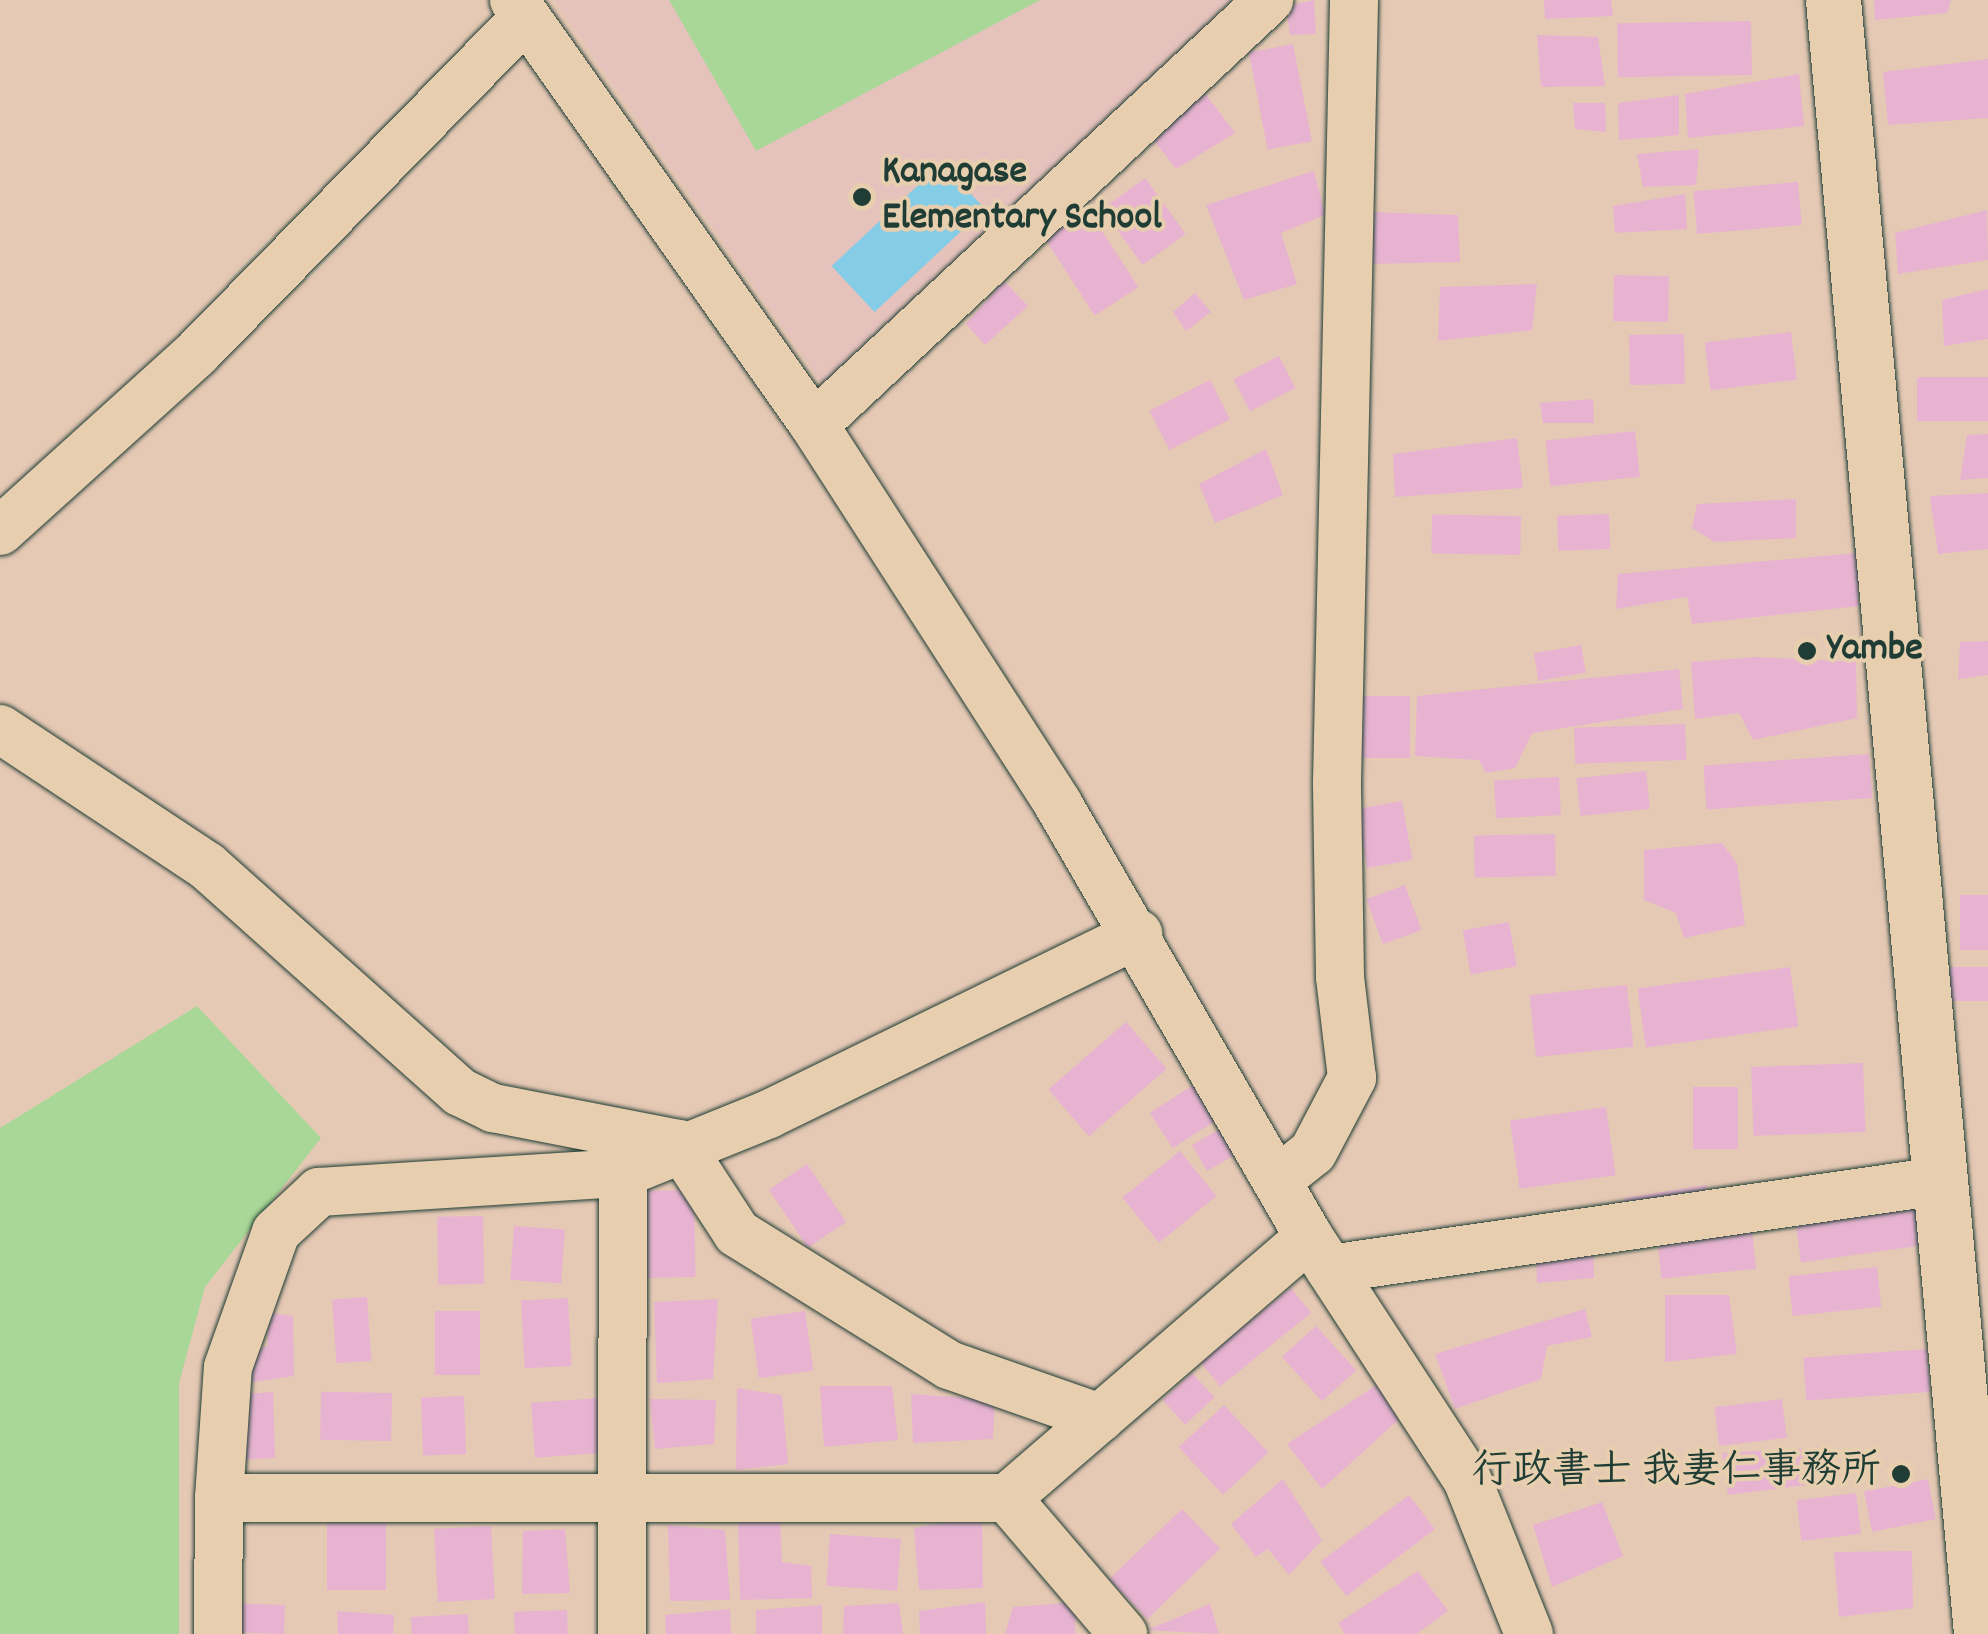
<!DOCTYPE html>
<meta charset="utf-8">
<style>
body{margin:0}
#map{position:relative;width:1988px;height:1634px;overflow:hidden;background:#e6c9b5;font-family:Dekko,"Klee One",sans-serif}
div>[style]{position:absolute}
.built>*{inset:0;background:#e6c2bd}
.green>*{inset:0;background:#a9d797}
.water>*{inset:0;background:#85cce6;transform-origin:0 0}
.building>*{inset:0;background:#e7b3d0;transform-origin:0 0}
.roads{filter:drop-shadow(0 0 2px #1f3d34) drop-shadow(0 0 2px #1f3d34)}
.street>*{height:48px;margin:-24px;padding:0 24px;transform-origin:24px;border-radius:24px;background:#e6ceae}
.secondary>*{height:55px;margin:-27.5px;padding:0 27.5px;transform-origin:27.5px;border-radius:27.5px;background:#e6ceae}
.dots>*{width:28px;height:28px;translate:-50% -50%;box-sizing:border-box;border:5px solid #e6ceae;border-radius:50%}
span{translate:-50% -50%;white-space:nowrap;text-align:center;line-height:1.15;-webkit-text-stroke:8px #e6ceae;paint-order:stroke}
.poi-label{font-size:40px;color:#1f3d34;font-weight:700}
.left{translate:0 -50%;text-align:left}
.right{translate:-100% -50%;text-align:right}
</style>
<div id="map">
<div class="built">
<div style="clip-path:polygon(554px 0,1236px 0,829px 393px)"></div>
</div>
<div class="green">
<div style="clip-path:polygon(669px 0,1040px 0,756px 151px)"></div>
<div style="clip-path:polygon(197px 1006px,321px 1138px,205px 1287px,179px 1383px,179px 1634px,0 1634px,0 1128px)"></div>
</div>
<div class="water">
<div style="left:942px;top:163px;width:63px;height:151px;rotate:47deg"></div>
</div>
<div class="building">
<div style="clip-path:polygon(1314px 0,1316px 34px,1290px 35px,1286px 6px)"></div>
<div style="clip-path:polygon(1544px 0,1611px 0,1613px 16px,1545px 19px)"></div>
<div style="clip-path:polygon(1874px 0,1951px 0,1947px 13px,1875px 20px)"></div>
<div style="left:1751px;top:21px;width:54px;height:134px;rotate:89deg"></div>
<div style="clip-path:polygon(1537px 35px,1598px 37px,1605px 86px,1541px 87px)"></div>
<div style="left:1293px;top:44px;width:99px;height:45px;rotate:79deg"></div>
<div style="clip-path:polygon(1988px 59px,1988px 118px,1888px 125px,1883px 72px)"></div>
<div style="clip-path:polygon(1799px 74px,1804px 126px,1688px 138px,1685px 94px)"></div>
<div style="clip-path:polygon(1205px 93px,1235px 133px,1176px 169px,1152px 138px)"></div>
<div style="clip-path:polygon(1679px 95px,1679px 135px,1619px 140px,1618px 103px)"></div>
<div style="clip-path:polygon(1573px 103px,1605px 103px,1606px 132px,1575px 129px)"></div>
<div style="clip-path:polygon(1699px 149px,1696px 185px,1643px 187px,1637px 154px)"></div>
<div style="clip-path:polygon(1314px 171px,1325px 215px,1281px 233px,1297px 284px,1244px 300px,1206px 205px)"></div>
<div style="left:1145px;top:178px;width:69px;height:53px;rotate:54deg"></div>
<div style="left:1798px;top:182px;width:43px;height:105px;rotate:85deg"></div>
<div style="clip-path:polygon(1685px 194px,1687px 229px,1615px 233px,1613px 206px)"></div>
<div style="left:1085px;top:205px;width:98px;height:52px;rotate:57deg"></div>
<div style="clip-path:polygon(1987px 210px,1988px 260px,1898px 274px,1895px 233px)"></div>
<div style="clip-path:polygon(1371px 212px,1458px 215px,1460px 262px,1367px 264px)"></div>
<div style="left:1614px;top:275px;width:55px;height:46px;rotate:1deg"></div>
<div style="clip-path:polygon(1004px 281px,1028px 306px,985px 345px,966px 324px)"></div>
<div style="clip-path:polygon(1537px 284px,1532px 330px,1438px 341px,1440px 287px)"></div>
<div style="clip-path:polygon(1988px 289px,1988px 339px,1944px 346px,1942px 300px)"></div>
<div style="clip-path:polygon(1195px 293px,1211px 312px,1186px 331px,1173px 312px)"></div>
<div style="left:1791px;top:332px;width:48px;height:87px;rotate:83deg"></div>
<div style="left:1684px;top:334px;width:50px;height:55px;rotate:89deg"></div>
<div style="left:1279px;top:356px;width:36px;height:51px;rotate:63deg"></div>
<div style="left:1988px;top:377px;width:44px;height:71px;rotate:90deg"></div>
<div style="left:1210px;top:380px;width:44px;height:68px;rotate:63deg"></div>
<div style="clip-path:polygon(1593px 399px,1594px 423px,1543px 423px,1540px 403px)"></div>
<div style="left:1635px;top:431px;width:46px;height:90px;rotate:84deg"></div>
<div style="clip-path:polygon(1988px 434px,1988px 478px,1960px 480px,1967px 435px)"></div>
<div style="clip-path:polygon(1517px 438px,1523px 488px,1395px 497px,1393px 454px)"></div>
<div style="clip-path:polygon(1266px 449px,1283px 495px,1215px 523px,1199px 484px)"></div>
<div style="clip-path:polygon(1988px 493px,1988px 549px,1938px 554px,1930px 496px)"></div>
<div style="clip-path:polygon(1796px 499px,1796px 538px,1714px 542px,1692px 528px,1697px 504px)"></div>
<div style="left:1609px;top:514px;width:35px;height:52px;rotate:88deg"></div>
<div style="left:1521px;top:516px;width:39px;height:89px;rotate:91deg"></div>
<div style="clip-path:polygon(1857px 553px,1859px 606px,1692px 624px,1687px 597px,1616px 609px,1618px 574px)"></div>
<div style="clip-path:polygon(1988px 641px,1988px 675px,1958px 679px,1960px 642px)"></div>
<div style="left:1581px;top:645px;width:28px;height:48px;rotate:80deg"></div>
<div style="clip-path:polygon(1756px 657px,1856px 662px,1857px 718px,1753px 740px,1739px 713px,1695px 719px,1691px 662px)"></div>
<div style="clip-path:polygon(1679px 669px,1683px 709px,1532px 733px,1515px 768px,1486px 773px,1479px 760px,1415px 756px,1417px 696px)"></div>
<div style="left:1358px;top:696px;width:52px;height:62px"></div>
<div style="left:1685px;top:724px;width:36px;height:111px;rotate:88deg"></div>
<div style="left:1869px;top:754px;width:44px;height:166px;rotate:86deg"></div>
<div style="left:1646px;top:771px;width:38px;height:70px;rotate:84deg"></div>
<div style="left:1559px;top:777px;width:38px;height:65px;rotate:87deg"></div>
<div style="left:1402px;top:801px;width:60px;height:46px;rotate:80deg"></div>
<div style="left:1555px;top:834px;width:42px;height:81px;rotate:89deg"></div>
<div style="clip-path:polygon(1722px 843px,1737px 863px,1745px 925px,1684px 938px,1676px 913px,1644px 900px,1644px 850px)"></div>
<div style="left:1405px;top:885px;width:48px;height:41px;rotate:70deg"></div>
<div style="left:1988px;top:895px;width:55px;height:28px;rotate:90deg"></div>
<div style="left:1509px;top:922px;width:45px;height:47px;rotate:80deg"></div>
<div style="left:1790px;top:967px;width:60px;height:154px;rotate:82deg"></div>
<div style="left:1949px;top:967px;width:39px;height:34px"></div>
<div style="left:1627px;top:985px;width:62px;height:98px;rotate:84deg"></div>
<div style="left:1126px;top:1022px;width:62px;height:103px;rotate:49deg"></div>
<div style="left:1863px;top:1063px;width:69px;height:112px;rotate:88deg"></div>
<div style="left:1196px;top:1083px;width:42px;height:55px;rotate:57deg"></div>
<div style="left:1693px;top:1087px;width:45px;height:62px"></div>
<div style="left:1606px;top:1107px;width:69px;height:97px;rotate:82deg"></div>
<div style="left:1225px;top:1126px;width:30px;height:38px;rotate:60deg"></div>
<div style="left:1180px;top:1151px;width:58px;height:74px;rotate:51deg"></div>
<div style="left:807px;top:1164px;width:70px;height:46px;rotate:56deg"></div>
<div style="left:1706px;top:1185px;width:19px;height:83px;rotate:81deg"></div>
<div style="left:694px;top:1190px;width:87px;height:53px;rotate:89deg"></div>
<div style="left:1915px;top:1204px;width:42px;height:121px;rotate:82deg"></div>
<div style="left:483px;top:1216px;width:68px;height:46px;rotate:89deg"></div>
<div style="left:1751px;top:1221px;width:48px;height:95px;rotate:84deg"></div>
<div style="left:514px;top:1226px;width:51px;height:54px;rotate:4deg"></div>
<div style="clip-path:polygon(1593px 1244px,1594px 1278px,1537px 1283px,1536px 1256px)"></div>
<div style="left:1877px;top:1267px;width:40px;height:89px;rotate:84deg"></div>
<div style="left:1291px;top:1288px;width:32px;height:117px;rotate:51deg"></div>
<div style="clip-path:polygon(1665px 1295px,1729px 1295px,1737px 1354px,1665px 1362px)"></div>
<div style="left:367px;top:1297px;width:64px;height:35px;rotate:86deg"></div>
<div style="left:568px;top:1298px;width:68px;height:47px;rotate:87deg"></div>
<div style="clip-path:polygon(718px 1299px,713px 1379px,657px 1383px,654px 1302px)"></div>
<div style="clip-path:polygon(1585px 1309px,1592px 1337px,1547px 1346px,1541px 1379px,1455px 1409px,1435px 1354px)"></div>
<div style="left:435px;top:1311px;width:45px;height:64px"></div>
<div style="left:805px;top:1311px;width:60px;height:55px;rotate:82deg"></div>
<div style="clip-path:polygon(267px 1312px,293px 1316px,294px 1376px,246px 1383px,244px 1354px,268px 1346px)"></div>
<div style="left:1316px;top:1326px;width:60px;height:46px;rotate:48deg"></div>
<div style="left:1927px;top:1349px;width:43px;height:124px;rotate:86deg"></div>
<div style="left:1192px;top:1373px;width:33px;height:40px;rotate:47deg"></div>
<div style="clip-path:polygon(1384px 1380px,1408px 1411px,1322px 1489px,1287px 1444px)"></div>
<div style="clip-path:polygon(820px 1386px,892px 1386px,898px 1440px,824px 1447px)"></div>
<div style="clip-path:polygon(737px 1388px,782px 1395px,788px 1464px,736px 1470px)"></div>
<div style="clip-path:polygon(273px 1392px,275px 1458px,236px 1460px,242px 1394px)"></div>
<div style="left:392px;top:1393px;width:48px;height:71px;rotate:91deg"></div>
<div style="clip-path:polygon(911px 1394px,995px 1400px,993px 1439px,913px 1443px)"></div>
<div style="left:464px;top:1396px;width:58px;height:43px;rotate:88deg"></div>
<div style="left:600px;top:1398px;width:55px;height:69px;rotate:86deg"></div>
<div style="clip-path:polygon(650px 1399px,716px 1400px,714px 1444px,655px 1449px)"></div>
<div style="left:1782px;top:1399px;width:39px;height:68px;rotate:83deg"></div>
<div style="left:1224px;top:1405px;width:65px;height:62px;rotate:47deg"></div>
<div style="clip-path:polygon(1829px 1447px,1836px 1481px,1728px 1495px,1722px 1453px)"></div>
<div style="clip-path:polygon(1283px 1479px,1322px 1540px,1289px 1575px,1268px 1549px,1256px 1557px,1231px 1524px)"></div>
<div style="left:1928px;top:1479px;width:41px;height:65px;rotate:79deg"></div>
<div style="left:1856px;top:1493px;width:41px;height:60px;rotate:83deg"></div>
<div style="left:1409px;top:1495px;width:43px;height:111px;rotate:53deg"></div>
<div style="clip-path:polygon(1602px 1502px,1623px 1556px,1552px 1587px,1533px 1525px)"></div>
<div style="left:1182px;top:1509px;width:55px;height:101px;rotate:46deg"></div>
<div style="clip-path:polygon(982px 1516px,983px 1588px,919px 1590px,914px 1528px)"></div>
<div style="clip-path:polygon(738px 1518px,780px 1518px,782px 1562px,811px 1566px,812px 1598px,740px 1600px)"></div>
<div style="left:386px;top:1523px;width:67px;height:59px;rotate:90deg"></div>
<div style="clip-path:polygon(668px 1525px,725px 1530px,730px 1600px,670px 1601px)"></div>
<div style="left:491px;top:1526px;width:73px;height:57px;rotate:87deg"></div>
<div style="clip-path:polygon(565px 1529px,570px 1593px,522px 1594px,523px 1531px)"></div>
<div style="left:830px;top:1534px;width:71px;height:52px;rotate:4deg"></div>
<div style="clip-path:polygon(1912px 1551px,1913px 1608px,1839px 1617px,1834px 1552px)"></div>
<div style="clip-path:polygon(1418px 1571px,1448px 1611px,1416px 1634px,1345px 1634px,1338px 1623px)"></div>
<div style="clip-path:polygon(985px 1602px,986px 1634px,920px 1634px,919px 1611px)"></div>
<div style="clip-path:polygon(1076px 1602px,1075px 1634px,1005px 1634px,1013px 1607px)"></div>
<div style="clip-path:polygon(899px 1603px,903px 1634px,843px 1634px,844px 1606px)"></div>
<div style="clip-path:polygon(1210px 1604px,1219px 1634px,1147px 1630px)"></div>
<div style="left:285px;top:1605px;width:29px;height:49px;rotate:92deg"></div>
<div style="clip-path:polygon(822px 1605px,822px 1634px,756px 1634px,756px 1610px)"></div>
<div style="clip-path:polygon(730px 1609px,731px 1634px,666px 1634px,665px 1615px)"></div>
<div style="left:567px;top:1610px;width:24px;height:53px;rotate:88deg"></div>
<div style="clip-path:polygon(337px 1611px,394px 1615px,393px 1634px,338px 1634px)"></div>
<div style="left:468px;top:1614px;width:20px;height:57px;rotate:87deg"></div>
</div>
<div class="roads">
<div class="street">
<div style="left:514px;top:0;width:520px;rotate:54.78deg"></div>
<div style="left:814px;top:425px;width:451px;rotate:57.2deg"></div>
<div style="left:1058px;top:804px;width:500px;rotate:59.9deg"></div>
<div style="left:1309px;top:1237px;width:289px;rotate:56.9deg"></div>
<div style="left:1467px;top:1479px;width:167px;rotate:68.2deg"></div>
<div style="left:814px;top:425px;width:623px;rotate:-43.05deg"></div>
<div style="left:0;top:531px;width:266px;rotate:-42.1deg"></div>
<div style="left:197px;top:353px;width:470px;rotate:-45.6deg"></div>
<div style="left:0;top:729px;width:248px;rotate:33.5deg"></div>
<div style="left:207px;top:866px;width:339px;rotate:41.8deg"></div>
<div style="left:460px;top:1092px;width:37px;rotate:26deg"></div>
<div style="left:493px;top:1108px;width:189px;rotate:11deg"></div>
<div style="left:679px;top:1144px;width:106px;rotate:56.9deg"></div>
<div style="left:737px;top:1233px;width:250px;rotate:31.9deg"></div>
<div style="left:949px;top:1365px;width:160px;rotate:19.3deg"></div>
<div style="left:1279px;top:1179px;width:43px;rotate:-38.5deg"></div>
<div style="left:1313px;top:1152px;width:84px;rotate:-62.2deg"></div>
<div style="left:1352px;top:1078px;width:102px;rotate:-96.8deg"></div>
<div style="left:1340px;top:977px;width:195px;rotate:-90.9deg"></div>
<div style="left:1337px;top:782px;width:782px;rotate:-88.75deg"></div>
<div style="left:1330px;top:1269px;width:615px;rotate:-8.22deg"></div>
<div style="left:219px;top:1498px;width:131px;rotate:-86.1deg"></div>
<div style="left:228px;top:1367px;width:143px;rotate:-70.4deg"></div>
<div style="left:276px;top:1232px;width:59px;rotate:-42.9deg"></div>
<div style="left:319px;top:1192px;width:305px;rotate:-3.6deg"></div>
<div style="left:1007px;top:1498px;width:179px;rotate:49.5deg"></div>
<div style="left:218px;top:1634px;width:136px;rotate:-89.6deg"></div>
<div style="left:219px;top:1498px;width:788px"></div>
<div style="left:1007px;top:1498px;width:399px;rotate:-40.8deg"></div>
<div style="left:622px;top:1634px;width:461px;rotate:-89.9deg"></div>
<div style="left:623px;top:1173px;width:157px;rotate:-22deg"></div>
<div style="left:769px;top:1114px;width:411px;rotate:-26deg"></div>
</div>
<div class="secondary">
<div style="left:1833px;top:0;width:1641px;rotate:84.82deg"></div>
</div>
</div>
<div class="dots">
<div style="left:862px;top:197px;background:#1f3d34"></div>
<div style="left:1807px;top:651px;background:#1f3d34"></div>
<div style="left:1901px;top:1474px;background:#1f3d34"></div>
</div>
<div class="poi-label">
<span class="left" style="left:882px;top:197px">Kanagase<br>Elementary School</span>
<span class="left" style="left:1827px;top:651px">Yambe</span>
<span class="right" style="left:1881px;top:1474px">行政書士 我妻仁事務所</span>
</div>
</div>
